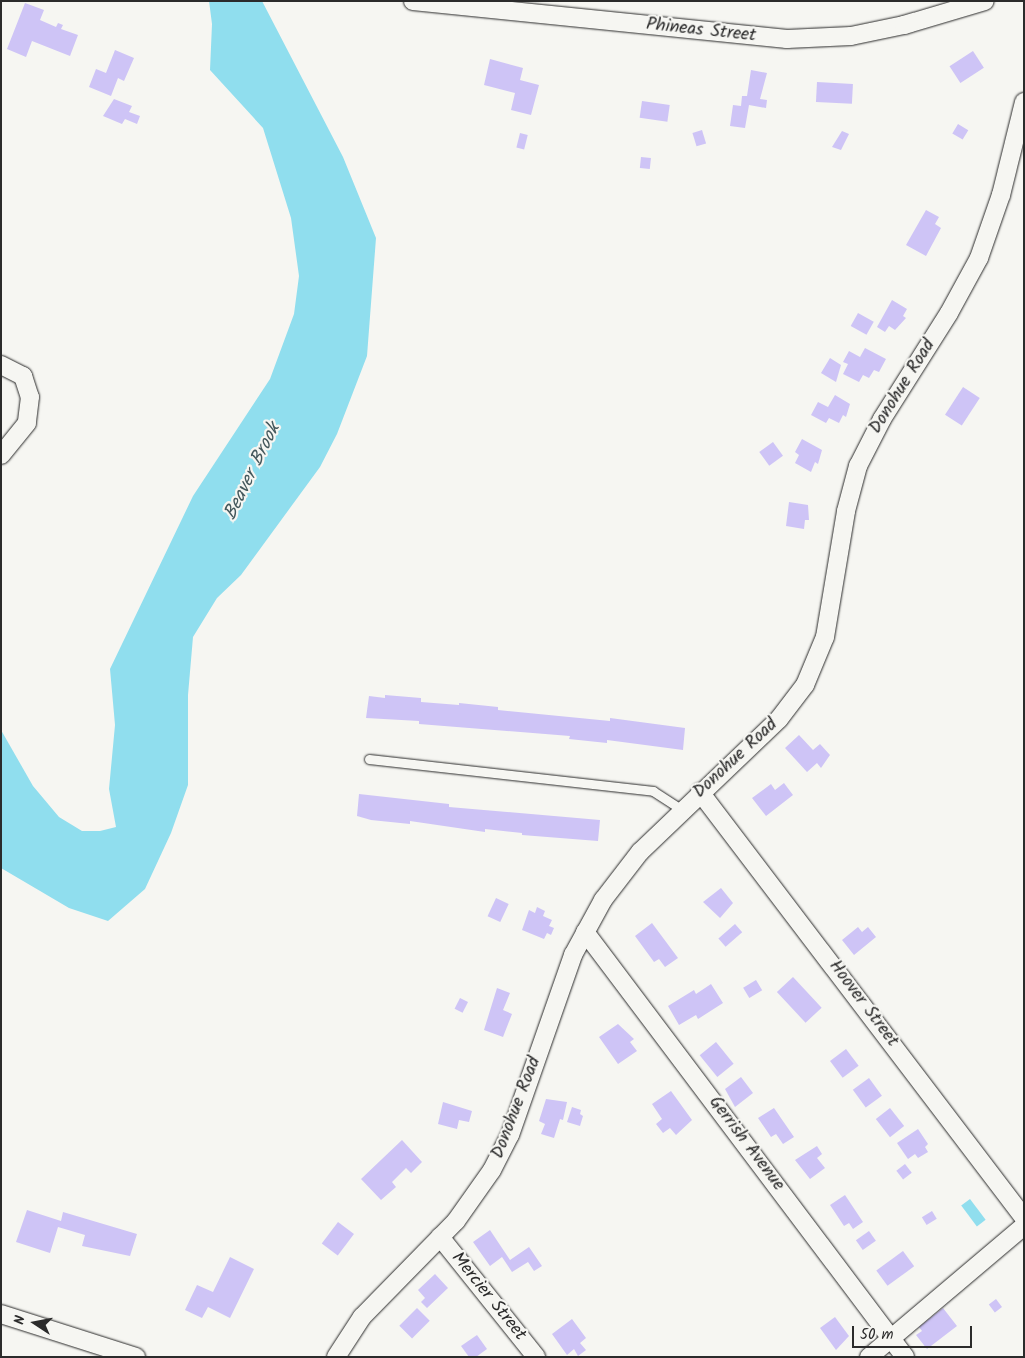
<!DOCTYPE html>
<style>
body{margin:0}
#map{position:relative;width:1025px;height:1358px;overflow:hidden;background:#f6f6f2;font-family:Kalam,sans-serif}
div>[style]{position:absolute}
.water>*{inset:0;background:#90deee;transform-origin:0 0}
.building>*{inset:0;background:#cec4f6;transform-origin:0 0}
.roads{filter:drop-shadow(0 0 1px #2b2b2b) drop-shadow(0 0 1px #2b2b2b)}
.service>*{height:9px;margin:-4.5px;padding:0 4.5px;transform-origin:4.5px;border-radius:4.5px;background:#f6f6f2}
.minor>*{height:18px;margin:-9px;padding:0 9px;transform-origin:9px;border-radius:9px;background:#f6f6f2}
span{translate:-50% -50%;white-space:nowrap;text-align:center;line-height:1.15;-webkit-text-stroke:4.5px #f6f6f2;paint-order:stroke}
.street-label{font-size:18px;color:#2b2b2b}
.water-label{font-size:19px;color:#44585c;font-style:italic}
.frame{position:absolute;inset:0;border:2px solid #2b2b2b;pointer-events:none}
.north{position:absolute;left:10px;top:1298px;width:50px;height:50px;-webkit-text-stroke:4px #f6f6f2;paint-order:stroke;rotate:281deg;font-size:14px;font-weight:700;line-height:20px;text-align:center;color:#2b2b2b}
.north::after{content:'';display:block;margin:auto;width:18px;height:22px;background:#2b2b2b;clip-path:polygon(50% 0,100% 100%,50% 72%,0 100%)}
.scale{position:absolute;left:852px;top:1326px;width:120px;height:22px;box-sizing:border-box;border:2px solid #2b2b2b;border-top:0;padding-left:6px;font-size:15px;line-height:18px;white-space:nowrap;color:#2b2b2b;-webkit-text-stroke:4px #f6f6f2;paint-order:stroke}
</style>
<div id="map">
<div class="water">
<div style="clip-path:polygon(209px 1px,262px 1px,343px 157px,376px 238px,367px 356px,337px 434px,320px 467px,241px 575px,217px 598px,193px 637px,188px 695px,188px 785px,171px 833px,145px 889px,108px 921px,69px 908px,1px 868px,1px 730px,33px 786px,59px 817px,82px 831px,100px 831px,116px 827px,109px 789px,115px 725px,110px 669px,193px 496px,270px 379px,294px 314px,299px 276px,291px 218px,263px 128px,210px 70px,212px 24px)"></div>
<div style="left:970px;top:1199px;width:26px;height:11px;rotate:53deg"></div>
</div>
<div class="building">
<div style="clip-path:polygon(25px 3px,44px 10px,40px 20px,56px 27px,58px 23px,63px 25px,61px 29px,78px 35px,70px 56px,32px 41px,26px 57px,7px 49px)"></div>
<div style="clip-path:polygon(115px 50px,134px 58px,124px 81px,118px 78px,111px 96px,89px 87px,96px 69px,106px 73px)"></div>
<div style="left:973px;top:51px;width:20px;height:28px;rotate:57deg"></div>
<div style="clip-path:polygon(490px 59px,523px 68px,520px 80px,539px 85px,531px 115px,511px 110px,515px 93px,484px 85px)"></div>
<div style="clip-path:polygon(751px 70px,767px 73px,760px 99px,767px 100px,766px 108px,749px 105px,745px 128px,730px 126px,733px 105px,741px 106px,742px 96px,747px 96px)"></div>
<div style="left:817px;top:82px;width:36px;height:20px;rotate:3deg"></div>
<div style="clip-path:polygon(114px 99px,132px 106px,129px 112px,140px 116px,137px 124px,125px 119px,122px 124px,103px 116px)"></div>
<div style="left:642px;top:101px;width:28px;height:17px;rotate:8deg"></div>
<div style="left:958px;top:124px;width:12px;height:11px;rotate:31deg"></div>
<div style="left:702px;top:130px;width:14px;height:10px;rotate:73deg"></div>
<div style="clip-path:polygon(842px 131px,849px 134px,841px 150px,832px 147px)"></div>
<div style="left:520px;top:133px;width:8px;height:15px;rotate:14deg"></div>
<div style="left:641px;top:157px;width:10px;height:11px;rotate:6deg"></div>
<div style="clip-path:polygon(926px 210px,939px 217px,935px 224px,941px 228px,926px 256px,906px 245px)"></div>
<div style="clip-path:polygon(892px 300px,907px 309px,903px 316px,906px 318px,895px 330px,889px 326px,885px 332px,877px 327px)"></div>
<div style="left:858px;top:313px;width:18px;height:15px;rotate:29deg"></div>
<div style="clip-path:polygon(865px 348px,886px 359px,879px 372px,874px 370px,869px 378px,863px 375px,859px 382px,843px 374px,848px 364px,843px 362px,849px 351px,860px 357px)"></div>
<div style="clip-path:polygon(830px 358px,841px 365px,836px 382px,821px 373px)"></div>
<div style="left:963px;top:387px;width:20px;height:33px;rotate:33deg"></div>
<div style="clip-path:polygon(835px 395px,850px 404px,846px 417px,843px 415px,839px 423px,829px 418px,826px 423px,811px 415px,818px 402px,828px 407px)"></div>
<div style="clip-path:polygon(802px 439px,822px 450px,818px 464px,815px 462px,811px 472px,795px 463px,799px 455px,795px 452px)"></div>
<div style="left:773px;top:442px;width:17px;height:17px;rotate:54deg"></div>
<div style="clip-path:polygon(789px 502px,808px 505px,809px 520px,805px 520px,804px 529px,786px 526px)"></div>
<div style="clip-path:polygon(385px 695px,421px 698px,421px 702px,459px 705px,459px 703px,498px 707px,498px 710px,610px 721px,610px 718px,685px 728px,683px 750px,607px 740px,607px 743px,569px 739px,570px 736px,419px 724px,419px 721px,366px 718px,369px 696px,385px 698px)"></div>
<div style="clip-path:polygon(799px 735px,813px 750px,820px 744px,830px 755px,821px 768px,817px 763px,807px 772px,785px 748px)"></div>
<div style="clip-path:polygon(784px 783px,793px 795px,766px 816px,752px 798px,771px 784px,775px 790px)"></div>
<div style="clip-path:polygon(359px 794px,449px 804px,449px 807px,600px 820px,598px 841px,522px 835px,522px 833px,485px 829px,485px 832px,410px 821px,410px 824px,371px 820px,357px 816px)"></div>
<div style="clip-path:polygon(721px 888px,733px 903px,720px 918px,703px 902px)"></div>
<div style="left:496px;top:898px;width:14px;height:20px;rotate:25deg"></div>
<div style="clip-path:polygon(537px 907px,545px 911px,543px 916px,552px 920px,549px 926px,554px 928px,551px 935px,547px 933px,544px 939px,522px 930px,529px 910px,535px 913px)"></div>
<div style="clip-path:polygon(652px 923px,678px 958px,665px 967px,659px 959px,654px 962px,635px 936px)"></div>
<div style="left:735px;top:924px;width:11px;height:22px;rotate:49deg"></div>
<div style="clip-path:polygon(858px 927px,862px 932px,868px 927px,876px 937px,854px 955px,842px 940px)"></div>
<div style="left:793px;top:977px;width:42px;height:22px;rotate:47deg"></div>
<div style="left:756px;top:980px;width:12px;height:15px;rotate:59deg"></div>
<div style="clip-path:polygon(711px 984px,723px 1003px,698px 1019px,696px 1015px,679px 1025px,668px 1006px,694px 990px,696px 994px)"></div>
<div style="clip-path:polygon(497px 988px,510px 993px,503px 1010px,512px 1014px,503px 1037px,484px 1030px)"></div>
<div style="left:460px;top:998px;width:9px;height:12px;rotate:27deg"></div>
<div style="clip-path:polygon(618px 1024px,634px 1039px,630px 1042px,637px 1051px,618px 1064px,599px 1037px)"></div>
<div style="left:716px;top:1042px;width:28px;height:21px;rotate:51deg"></div>
<div style="left:846px;top:1049px;width:21px;height:20px;rotate:53deg"></div>
<div style="clip-path:polygon(741px 1077px,753px 1093px,735px 1107px,725px 1089px)"></div>
<div style="left:869px;top:1078px;width:22px;height:20px;rotate:54deg"></div>
<div style="clip-path:polygon(671px 1091px,692px 1120px,676px 1135px,670px 1128px,663px 1133px,656px 1124px,662px 1119px,652px 1104px)"></div>
<div style="clip-path:polygon(546px 1099px,567px 1102px,563px 1120px,560px 1119px,554px 1138px,541px 1134px,545px 1124px,539px 1121px)"></div>
<div style="clip-path:polygon(443px 1102px,472px 1111px,469px 1122px,459px 1120px,457px 1129px,438px 1124px)"></div>
<div style="clip-path:polygon(572px 1107px,581px 1110px,580px 1114px,583px 1116px,580px 1126px,567px 1122px)"></div>
<div style="clip-path:polygon(774px 1108px,794px 1137px,783px 1144px,776px 1134px,771px 1137px,758px 1118px)"></div>
<div style="left:890px;top:1108px;width:23px;height:18px;rotate:52deg"></div>
<div style="clip-path:polygon(918px 1129px,928px 1144px,925px 1147px,928px 1152px,918px 1158px,915px 1154px,908px 1159px,897px 1143px)"></div>
<div style="clip-path:polygon(402px 1140px,422px 1162px,411px 1173px,406px 1168px,392px 1182px,396px 1187px,381px 1200px,361px 1179px)"></div>
<div style="clip-path:polygon(817px 1146px,822px 1154px,817px 1158px,825px 1168px,810px 1179px,795px 1160px)"></div>
<div style="left:905px;top:1164px;width:11px;height:11px;rotate:52deg"></div>
<div style="clip-path:polygon(845px 1195px,863px 1222px,853px 1229px,849px 1223px,844px 1226px,830px 1205px)"></div>
<div style="clip-path:polygon(27px 1210px,61px 1221px,63px 1212px,137px 1234px,130px 1256px,82px 1246px,85px 1235px,58px 1227px,50px 1253px,16px 1242px)"></div>
<div style="left:932px;top:1211px;width:9px;height:12px;rotate:58deg"></div>
<div style="left:338px;top:1222px;width:20px;height:27px;rotate:37deg"></div>
<div style="clip-path:polygon(490px 1230px,510px 1260px,529px 1247px,542px 1266px,534px 1271px,528px 1262px,512px 1272px,502px 1257px,490px 1266px,473px 1242px)"></div>
<div style="left:869px;top:1231px;width:12px;height:16px;rotate:55deg"></div>
<div style="left:903px;top:1251px;width:19px;height:33px;rotate:54deg"></div>
<div style="clip-path:polygon(230px 1257px,254px 1269px,230px 1318px,208px 1307px,202px 1318px,185px 1310px,197px 1285px,213px 1292px)"></div>
<div style="clip-path:polygon(435px 1274px,448px 1288px,427px 1308px,421px 1302px,425px 1298px,418px 1290px)"></div>
<div style="left:996px;top:1299px;width:10px;height:9px;rotate:53deg"></div>
<div style="left:417px;top:1308px;width:18px;height:25px;rotate:45deg"></div>
<div style="clip-path:polygon(943px 1308px,957px 1326px,927px 1349px,916px 1335px,922px 1331px,919px 1327px)"></div>
<div style="clip-path:polygon(835px 1317px,849px 1336px,836px 1350px,820px 1328px)"></div>
<div style="clip-path:polygon(572px 1319px,586px 1338px,580px 1343px,586px 1350px,578px 1356px,574px 1349px,567px 1355px,552px 1334px)"></div>
<div style="clip-path:polygon(477px 1335px,487px 1349px,476px 1357px,469px 1357px,461px 1346px)"></div>
</div>
<div class="roads">
<div class="service">
<div style="left:369px;top:759px;width:286px;rotate:6.4deg"></div>
<div style="left:653px;top:791px;width:35px;rotate:33deg"></div>
</div>
<div class="minor">
<div style="left:413px;top:1px;width:376px;rotate:5.8deg"></div>
<div style="left:787px;top:39px;width:64px;rotate:-2.7deg"></div>
<div style="left:851px;top:36px;width:54px;rotate:-11.7deg"></div>
<div style="left:904px;top:25px;width:84px;rotate:-16.5deg"></div>
<div style="left:1px;top:365px;width:25px;rotate:27deg"></div>
<div style="left:23px;top:376px;width:22px;rotate:72deg"></div>
<div style="left:30px;top:397px;width:26px;rotate:97deg"></div>
<div style="left:27px;top:423px;width:41px;rotate:129.1deg"></div>
<div style="left:700px;top:792px;width:535px;rotate:52.74deg"></div>
<div style="left:585px;top:932px;width:532px;rotate:53.02deg"></div>
<div style="left:440px;top:1237px;width:154px;rotate:51.3deg"></div>
<div style="left:1px;top:1314px;width:142px;rotate:17.7deg"></div>
<div style="left:336px;top:1357px;width:48px;rotate:-57deg"></div>
<div style="left:362px;top:1317px;width:134px;rotate:-45.6deg"></div>
<div style="left:456px;top:1221px;width:62px;rotate:-54.8deg"></div>
<div style="left:492px;top:1170px;width:39px;rotate:-63deg"></div>
<div style="left:510px;top:1135px;width:191px;rotate:-70.7deg"></div>
<div style="left:573px;top:955px;width:63px;rotate:-61.4deg"></div>
<div style="left:603px;top:900px;width:61px;rotate:-52.4deg"></div>
<div style="left:640px;top:852px;width:192px;rotate:-43.7deg"></div>
<div style="left:779px;top:719px;width:43px;rotate:-52.6deg"></div>
<div style="left:805px;top:685px;width:52px;rotate:-67.4deg"></div>
<div style="left:825px;top:637px;width:128px;rotate:-80.5deg"></div>
<div style="left:846px;top:511px;width:47px;rotate:-75.1deg"></div>
<div style="left:858px;top:466px;width:53px;rotate:-62.9deg"></div>
<div style="left:882px;top:419px;width:125px;rotate:-57.7deg"></div>
<div style="left:949px;top:313px;width:63px;rotate:-61.4deg"></div>
<div style="left:979px;top:258px;width:67px;rotate:-70.8deg"></div>
<div style="left:1001px;top:195px;width:96px;rotate:-76.1deg"></div>
<div style="left:869px;top:1357px;width:203px;rotate:-40.2deg"></div>
</div>
</div>
<div class="street-label">
<span style="left:701px;top:31px;rotate:6deg">Phineas Street</span>
<span style="left:903px;top:387px;rotate:-58deg">Donohue Road</span>
<span style="left:736px;top:759px;rotate:-43deg">Donohue Road</span>
<span style="left:863px;top:1004px;rotate:53deg">Hoover Street</span>
<span style="left:517px;top:1108px;rotate:-69deg">Donohue Road</span>
<span style="left:746px;top:1144px;rotate:53deg">Gerrish Avenue</span>
<span style="left:488px;top:1297px;rotate:51deg">Mercier Street</span>
</div>
<div class="water-label">
<span style="left:253px;top:472px;rotate:-64deg">Beaver Brook</span>
</div>
<div class="frame"></div>
<div class="north">N</div>
<div class="scale">50 m</div>
</div>
